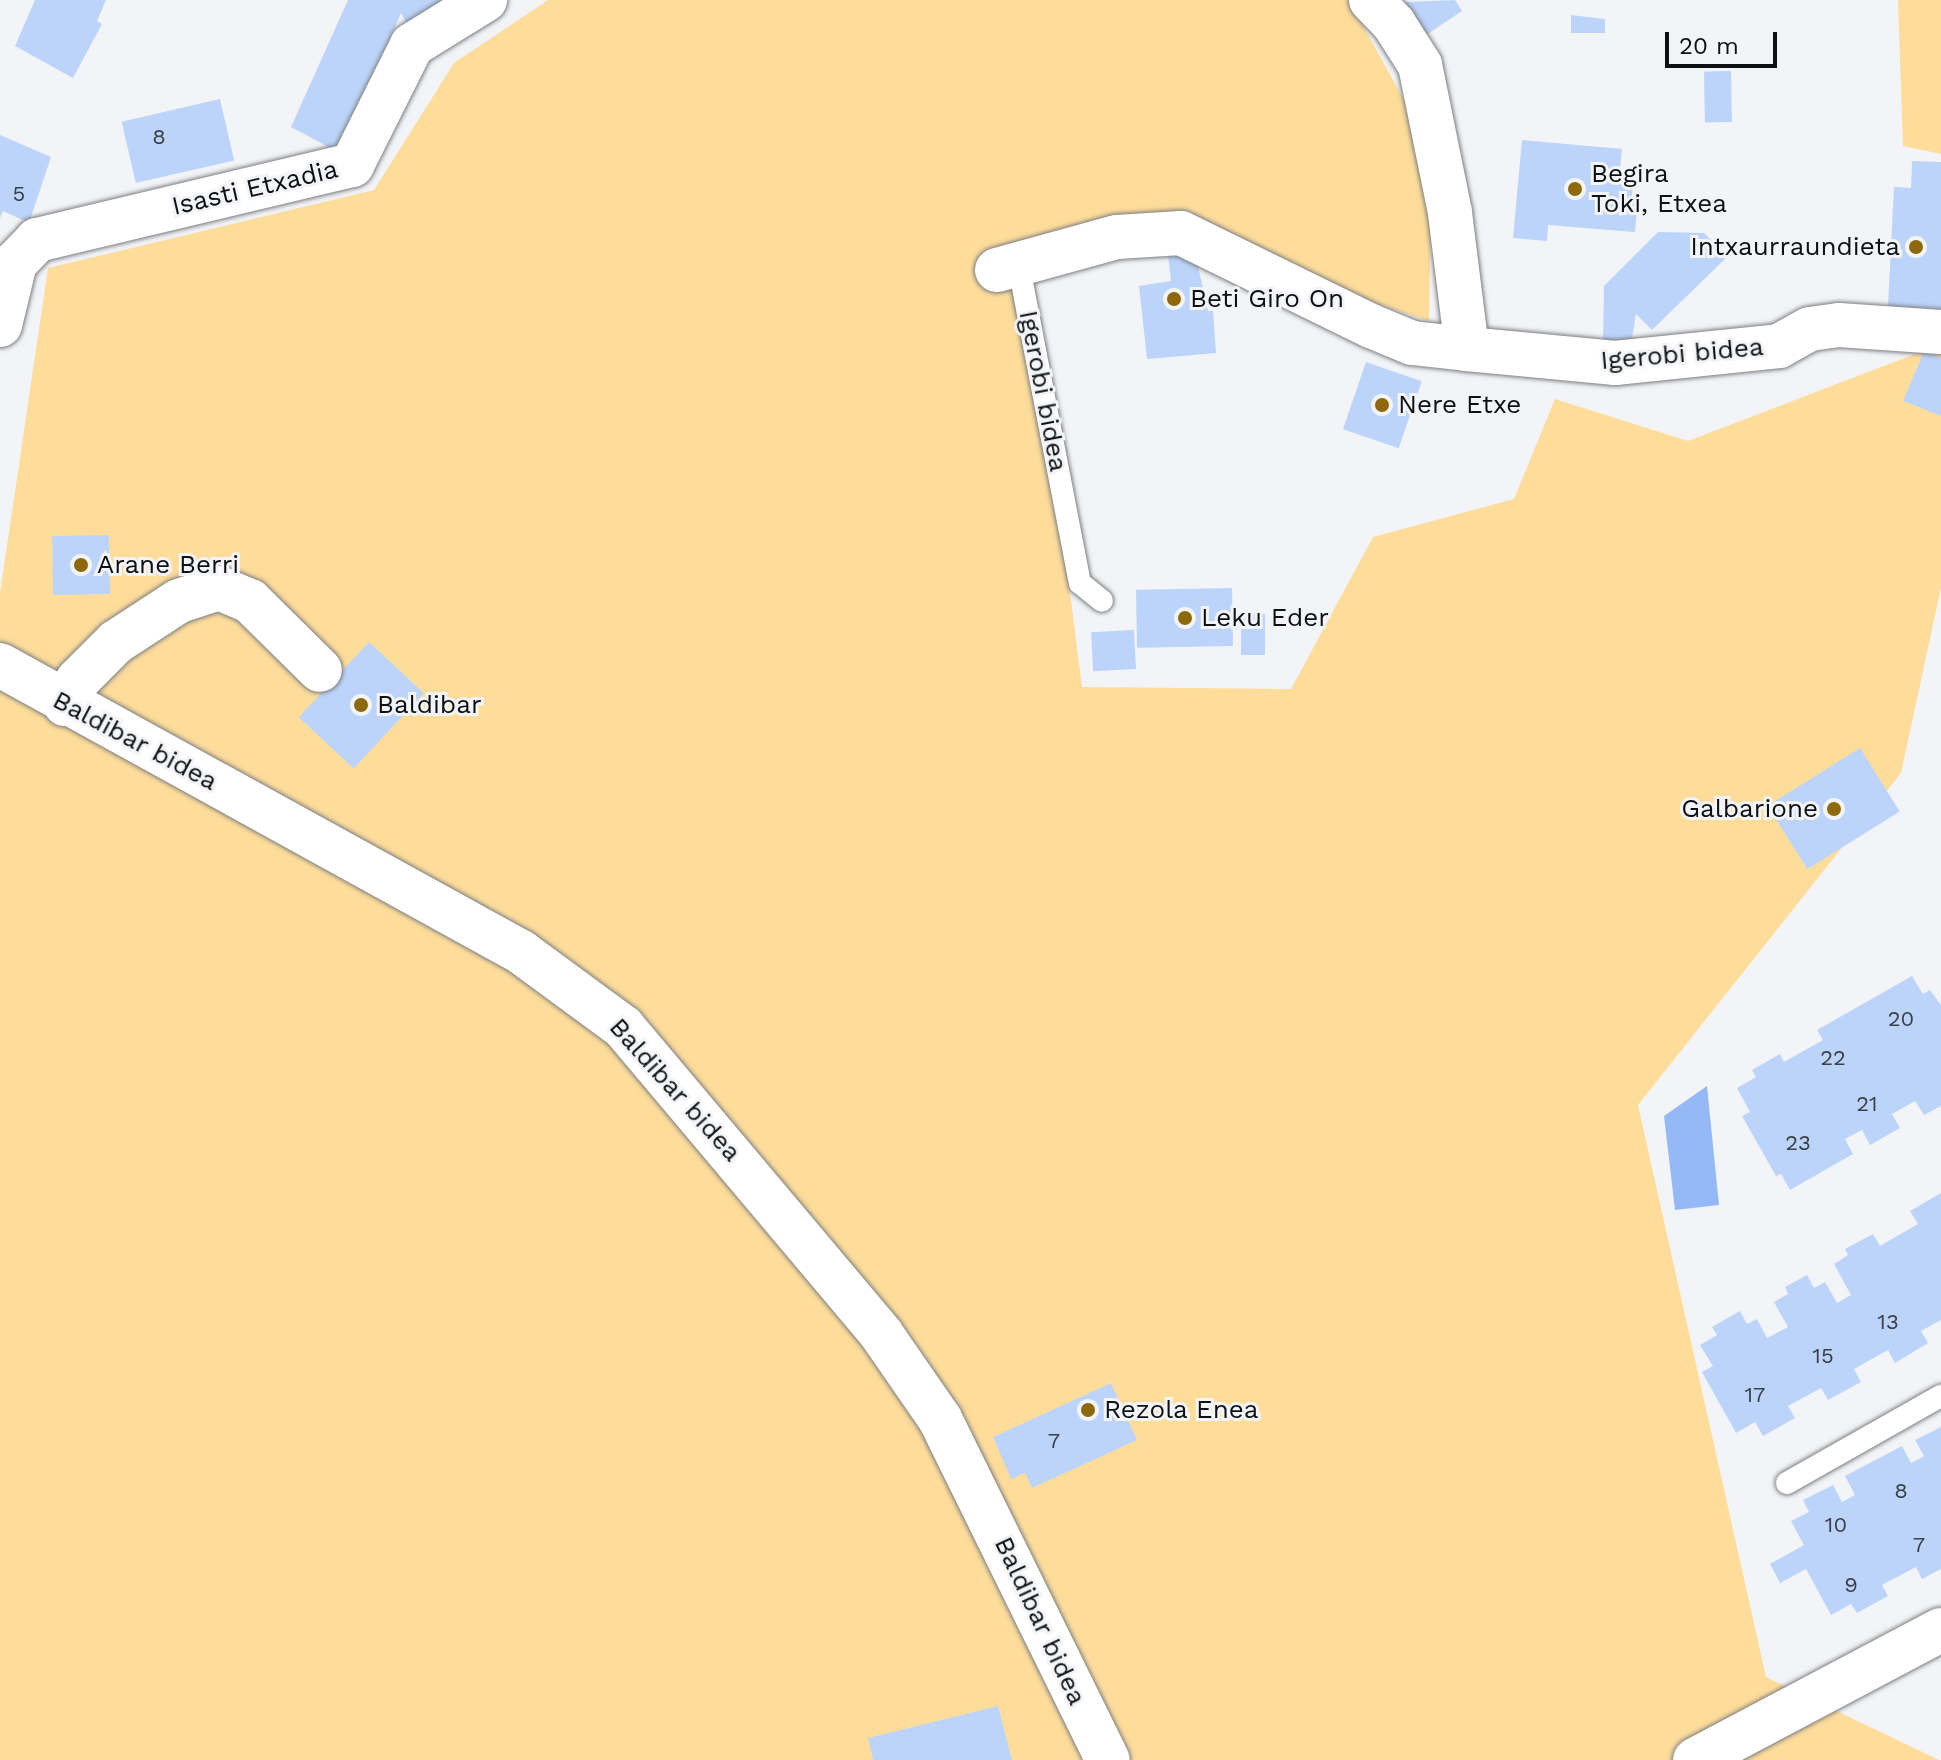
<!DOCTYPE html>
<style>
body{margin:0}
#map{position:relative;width:1941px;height:1760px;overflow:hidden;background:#f2f4f7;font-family:"Work Sans",sans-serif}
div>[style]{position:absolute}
.green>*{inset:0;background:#fedd9b}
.water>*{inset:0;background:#95b9f7}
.building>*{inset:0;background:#bdd4fa;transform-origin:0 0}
.roads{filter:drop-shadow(0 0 2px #7d7f81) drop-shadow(0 0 2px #7d7f81)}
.lane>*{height:22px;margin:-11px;padding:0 11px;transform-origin:11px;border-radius:11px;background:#fff}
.street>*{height:44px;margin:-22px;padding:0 22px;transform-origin:22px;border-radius:22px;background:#fff}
.secondary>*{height:44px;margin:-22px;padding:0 22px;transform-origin:22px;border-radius:22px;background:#fff}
.dots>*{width:22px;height:22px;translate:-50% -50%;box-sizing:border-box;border:4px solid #f2f4f7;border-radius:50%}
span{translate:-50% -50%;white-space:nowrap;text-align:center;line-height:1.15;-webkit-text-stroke:6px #f2f4f7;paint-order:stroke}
.number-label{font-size:22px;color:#3a414b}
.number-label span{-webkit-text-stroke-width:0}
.poi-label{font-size:26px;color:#0f1011}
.left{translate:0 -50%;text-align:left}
.right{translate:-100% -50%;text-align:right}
.street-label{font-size:26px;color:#0f1011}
.scale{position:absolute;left:1665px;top:32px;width:112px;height:36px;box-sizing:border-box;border:4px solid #0f1011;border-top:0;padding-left:10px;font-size:24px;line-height:28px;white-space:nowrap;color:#0f1011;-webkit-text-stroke:6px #f2f4f7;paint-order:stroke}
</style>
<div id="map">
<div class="green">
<div style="clip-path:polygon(548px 0,1349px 0,1432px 151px,1429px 321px,1165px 234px,1029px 270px,1082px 687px,1291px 689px,1373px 537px,1514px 499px,1555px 399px,1688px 441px,1941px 344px,1941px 588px,1901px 773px,1638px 1105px,1766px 1677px,1939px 1760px,0 1760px,0 593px,48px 268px,374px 190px,454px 63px)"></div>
<div style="clip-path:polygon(1898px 0,1941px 0,1941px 154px,1903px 146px)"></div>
</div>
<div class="water">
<div style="clip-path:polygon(1707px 1086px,1719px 1205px,1675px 1210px,1664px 1116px)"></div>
</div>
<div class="building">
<div style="clip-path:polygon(35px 0,106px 0,97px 21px,102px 24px,73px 78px,15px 46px)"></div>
<div style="clip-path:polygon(348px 0,450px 0,408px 26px,401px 13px,345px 142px,336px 151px,291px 127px)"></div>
<div style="clip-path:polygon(1455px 0,1462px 11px,1426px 35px,1405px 2px)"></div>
<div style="clip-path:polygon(1571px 15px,1605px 19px,1605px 33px,1571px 33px)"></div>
<div style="left:1731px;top:71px;width:51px;height:27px;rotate:89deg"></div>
<div style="left:220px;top:99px;width:63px;height:101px;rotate:77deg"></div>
<div style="clip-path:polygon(0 135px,51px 157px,29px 223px,3px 211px,0 218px)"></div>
<div style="clip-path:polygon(1522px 140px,1622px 149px,1619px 178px,1633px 178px,1632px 199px,1638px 199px,1635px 232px,1548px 225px,1547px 241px,1513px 238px)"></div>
<div style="clip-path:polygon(1912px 161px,1941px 162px,1941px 327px,1888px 306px,1894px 187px,1911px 188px)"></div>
<div style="clip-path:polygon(1658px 232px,1704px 233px,1728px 256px,1652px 330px,1636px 314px,1631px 344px,1603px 342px,1604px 286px)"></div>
<div style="clip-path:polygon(1168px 255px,1196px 257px,1208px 311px,1213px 311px,1216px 353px,1147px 359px,1139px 286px,1171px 281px)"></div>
<div style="clip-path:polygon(1924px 351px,1941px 358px,1941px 416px,1903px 401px)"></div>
<div style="left:1366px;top:362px;width:59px;height:71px;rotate:19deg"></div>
<div style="left:109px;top:535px;width:59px;height:57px;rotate:89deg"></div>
<div style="left:1232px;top:588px;width:58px;height:96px;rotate:89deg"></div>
<div style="left:1241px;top:614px;width:24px;height:41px"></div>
<div style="left:1134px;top:630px;width:39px;height:43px;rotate:87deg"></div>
<div style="left:369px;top:642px;width:75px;height:103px;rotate:43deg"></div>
<div style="left:1860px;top:748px;width:75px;height:109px;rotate:58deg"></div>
<div style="clip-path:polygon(1912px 976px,1923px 994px,1930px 990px,1941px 1005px,1941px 1106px,1924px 1115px,1915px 1101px,1892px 1114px,1900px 1128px,1870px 1145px,1862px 1130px,1845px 1139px,1853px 1154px,1790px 1190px,1781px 1174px,1776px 1176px,1742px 1116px,1750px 1112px,1737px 1088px,1756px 1077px,1752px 1070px,1780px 1054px,1784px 1062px,1823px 1040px,1817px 1030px)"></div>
<div style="clip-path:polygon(1941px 1193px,1941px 1320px,1921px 1331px,1928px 1343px,1895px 1363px,1888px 1350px,1854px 1369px,1861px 1382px,1828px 1400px,1821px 1388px,1788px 1406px,1795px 1418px,1763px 1436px,1755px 1422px,1736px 1433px,1702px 1372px,1713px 1366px,1700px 1345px,1717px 1335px,1712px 1327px,1740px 1311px,1747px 1324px,1757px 1319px,1767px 1338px,1788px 1327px,1774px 1302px,1788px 1294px,1785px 1287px,1807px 1275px,1814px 1288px,1825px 1282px,1837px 1303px,1851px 1295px,1834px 1264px,1848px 1255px,1845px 1249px,1873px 1234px,1880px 1246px,1918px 1224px,1910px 1211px)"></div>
<div style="clip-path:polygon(1111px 1383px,1137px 1440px,1032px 1488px,1025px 1473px,1011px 1479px,993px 1437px)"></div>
<div style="clip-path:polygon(1941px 1427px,1941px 1569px,1922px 1579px,1916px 1567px,1882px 1585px,1888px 1596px,1857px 1613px,1851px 1604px,1831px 1615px,1806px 1569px,1780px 1583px,1770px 1564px,1804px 1545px,1791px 1521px,1809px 1512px,1803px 1500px,1833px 1485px,1842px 1502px,1855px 1495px,1845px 1476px,1902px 1446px,1911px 1463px,1924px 1456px,1915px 1440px)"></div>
<div style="clip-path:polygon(998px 1706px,1012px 1760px,873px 1760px,868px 1738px)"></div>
</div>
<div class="roads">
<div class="lane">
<div style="left:1019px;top:267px;width:322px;rotate:79.1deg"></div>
<div style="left:1080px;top:583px;width:28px;rotate:39deg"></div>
<div style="left:1787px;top:1483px;width:177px;rotate:-29.5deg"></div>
</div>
<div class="street">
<div style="left:1371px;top:0;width:33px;rotate:46deg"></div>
<div style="left:1394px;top:24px;width:49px;rotate:57.6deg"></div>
<div style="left:1420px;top:65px;width:151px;rotate:78.5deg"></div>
<div style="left:1450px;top:213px;width:137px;rotate:82.9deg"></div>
<div style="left:1467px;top:349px;width:149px;rotate:5.4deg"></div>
<div style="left:1615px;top:363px;width:165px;rotate:-5.9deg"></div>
<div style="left:1779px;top:346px;width:35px;rotate:-29deg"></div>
<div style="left:1810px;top:329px;width:29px;rotate:-8deg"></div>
<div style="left:1839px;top:325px;width:102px;rotate:3.9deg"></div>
<div style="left:997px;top:270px;width:124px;rotate:-15.4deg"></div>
<div style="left:1117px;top:237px;width:64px;rotate:-3.6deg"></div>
<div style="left:1181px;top:233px;width:212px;rotate:26.1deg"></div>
<div style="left:1371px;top:326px;width:44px;rotate:22.5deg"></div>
<div style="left:1412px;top:343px;width:55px;rotate:6.2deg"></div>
<div style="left:0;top:325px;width:64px;rotate:-76.4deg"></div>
<div style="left:15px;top:263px;width:32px;rotate:-46deg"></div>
<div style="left:37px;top:240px;width:324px;rotate:-13.4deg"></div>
<div style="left:352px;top:165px;width:134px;rotate:-63.4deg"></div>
<div style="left:412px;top:45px;width:86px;rotate:-31.7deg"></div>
<div style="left:0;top:665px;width:595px;rotate:28.85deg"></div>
<div style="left:521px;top:952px;width:127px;rotate:36.3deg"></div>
<div style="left:623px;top:1027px;width:402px;rotate:49.9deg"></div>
<div style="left:882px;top:1335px;width:102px;rotate:55.4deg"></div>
<div style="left:940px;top:1419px;width:380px;rotate:63.8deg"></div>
<div style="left:65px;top:704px;width:27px;rotate:-62deg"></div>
<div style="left:78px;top:680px;width:54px;rotate:-45deg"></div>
<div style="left:116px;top:642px;width:75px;rotate:-33.1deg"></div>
<div style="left:179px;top:601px;width:42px;rotate:-18deg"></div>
<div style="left:219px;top:588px;width:34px;rotate:23deg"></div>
<div style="left:250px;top:601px;width:98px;rotate:44.6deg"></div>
</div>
<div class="secondary">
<div style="left:1695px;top:1760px;width:278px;rotate:-27.9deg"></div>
</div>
</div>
<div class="dots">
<div style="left:1575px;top:189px;background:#8d690b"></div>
<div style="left:1916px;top:247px;background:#8d690b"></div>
<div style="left:1174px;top:299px;background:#8d690b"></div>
<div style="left:1382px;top:405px;background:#8d690b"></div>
<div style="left:81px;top:565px;background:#8d690b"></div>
<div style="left:1185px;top:618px;background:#8d690b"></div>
<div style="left:361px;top:705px;background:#8d690b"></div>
<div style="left:1834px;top:809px;background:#8d690b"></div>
<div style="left:1088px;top:1410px;background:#8d690b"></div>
</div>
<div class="number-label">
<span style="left:159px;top:137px">8</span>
<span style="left:19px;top:194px">5</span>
<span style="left:1901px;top:1019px">20</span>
<span style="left:1833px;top:1058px">22</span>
<span style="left:1867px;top:1104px">21</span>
<span style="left:1798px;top:1143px">23</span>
<span style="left:1888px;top:1322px">13</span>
<span style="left:1823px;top:1356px">15</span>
<span style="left:1755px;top:1395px">17</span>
<span style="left:1054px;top:1441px">7</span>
<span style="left:1901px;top:1491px">8</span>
<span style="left:1836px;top:1525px">10</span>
<span style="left:1919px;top:1545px">7</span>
<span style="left:1851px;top:1585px">9</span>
</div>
<div class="poi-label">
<span class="left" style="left:1591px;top:189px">Begira<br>Toki, Etxea</span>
<span class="right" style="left:1900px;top:247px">Intxaurraundieta</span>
<span class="left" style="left:1190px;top:299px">Beti Giro On</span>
<span class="left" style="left:1398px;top:405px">Nere Etxe</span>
<span class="left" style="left:97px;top:565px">Arane Berri</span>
<span class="left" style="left:1201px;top:618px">Leku Eder</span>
<span class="left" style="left:377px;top:705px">Baldibar</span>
<span class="right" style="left:1818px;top:809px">Galbarione</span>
<span class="left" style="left:1104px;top:1410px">Rezola Enea</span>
</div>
<div class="street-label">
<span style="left:255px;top:188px;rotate:-13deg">Isasti Etxadia</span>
<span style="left:1682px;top:354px;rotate:-5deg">Igerobi bidea</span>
<span style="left:1043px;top:391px;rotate:79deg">Igerobi bidea</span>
<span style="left:135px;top:741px;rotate:28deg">Baldibar bidea</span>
<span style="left:675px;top:1090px;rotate:48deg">Baldibar bidea</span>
<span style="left:1040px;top:1621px;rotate:65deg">Baldibar bidea</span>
</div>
<div class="scale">20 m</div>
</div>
